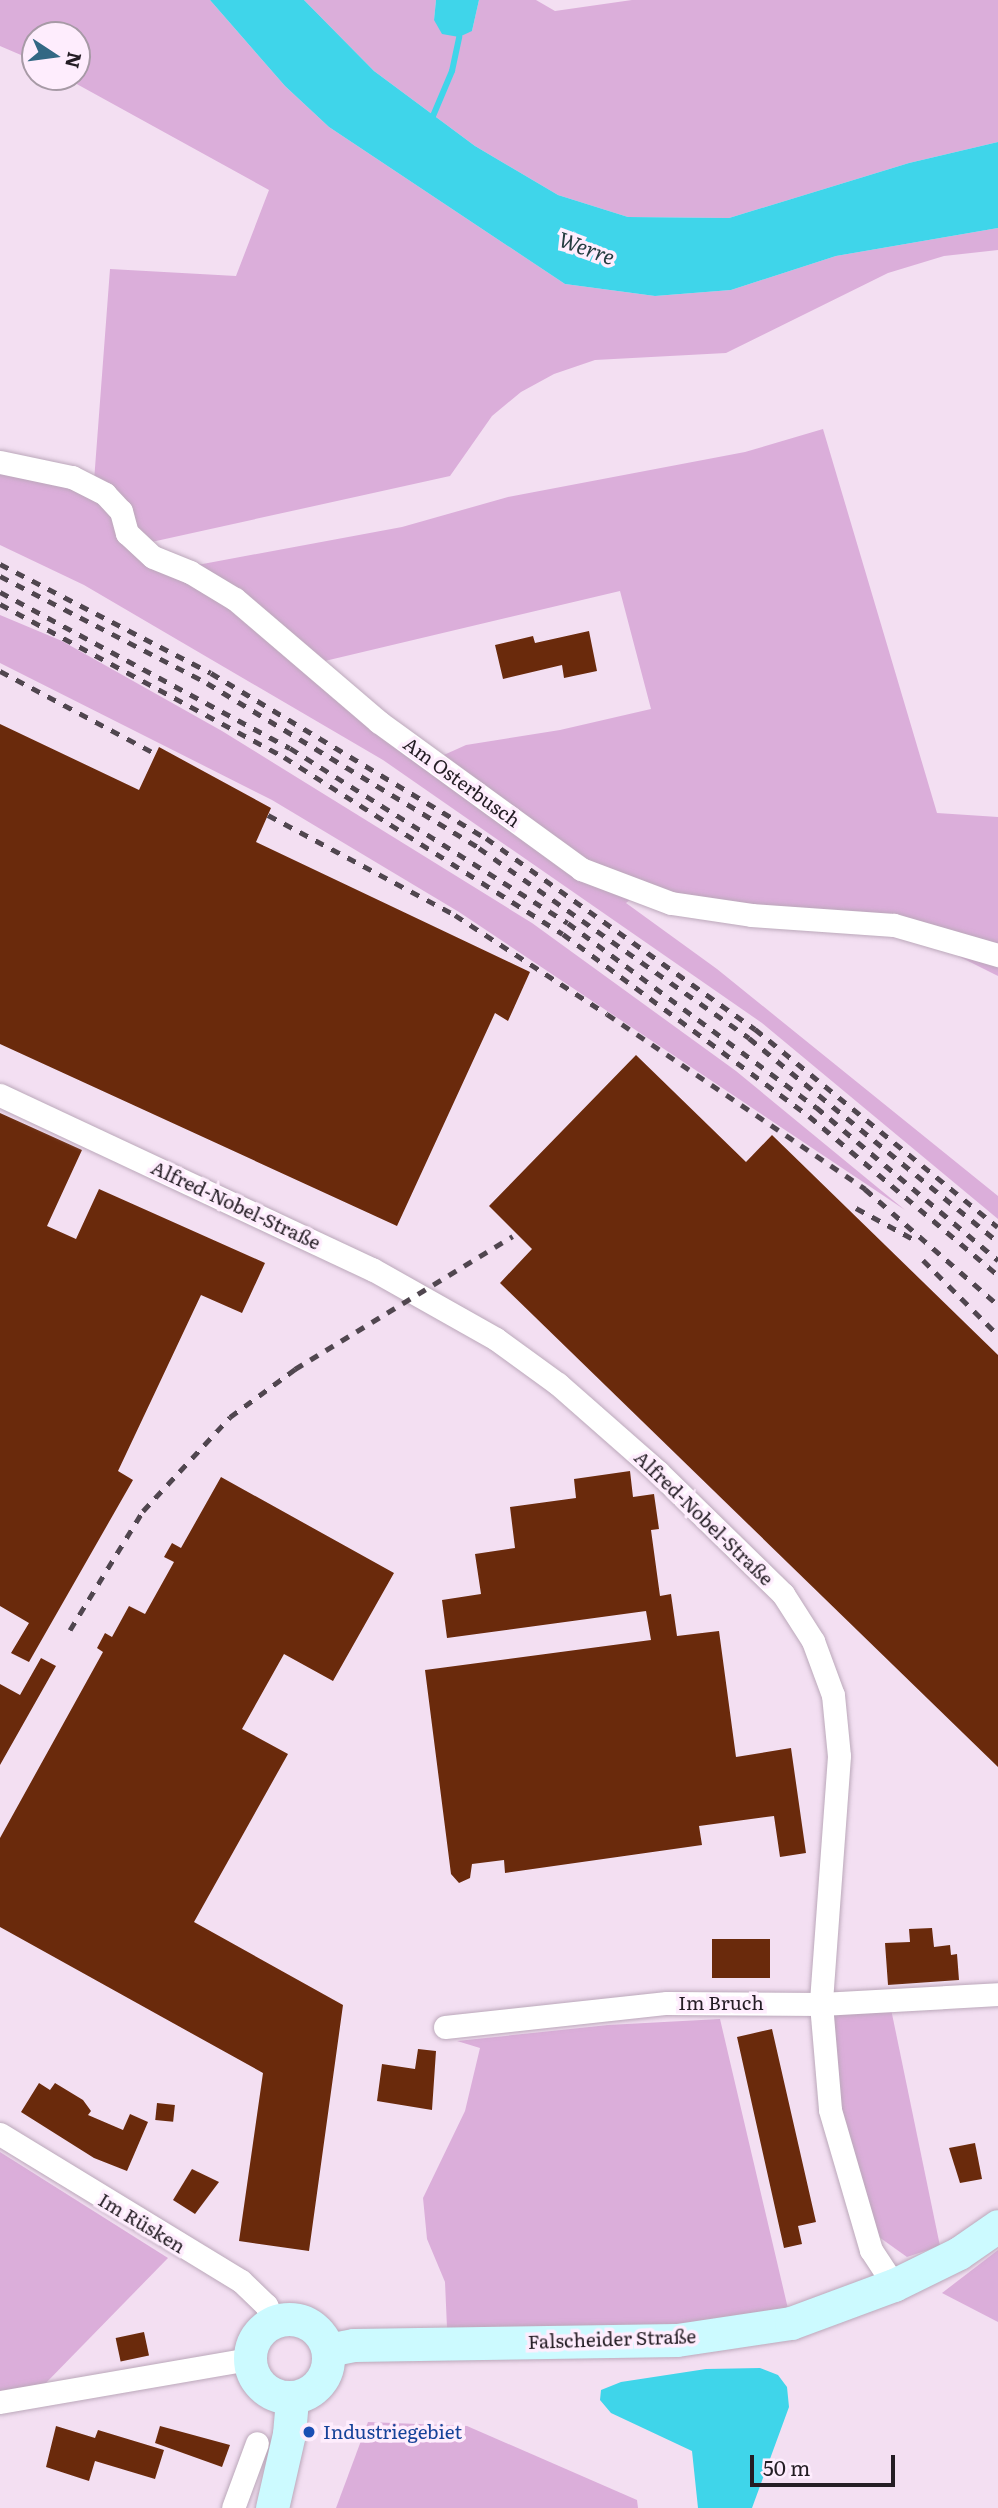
<!DOCTYPE html>
<meta charset="utf-8">
<style>
body{margin:0}
#map{position:relative;width:998px;height:2508px;overflow:hidden;background:#f3dff2;font-family:Literata,serif}
div>[style]{position:absolute}
.green>*{inset:0;background:#dbaeda}
.water>*{inset:0;background:#3fd5ea}
.stream>*{height:6px;margin:-3px;padding:0 3px;transform-origin:3px;border-radius:3px;background:#3fd5ea}
.building>*{inset:0;background:#6a2a0c;transform-origin:0 0}
.roads{filter:drop-shadow(0 0 2px #bba8ba) drop-shadow(0 0 2px #bba8ba)}
.street>*{height:23px;margin:-11.5px;padding:0 11.5px;transform-origin:11.5px;border-radius:11.5px;background:#fff}
.secondary>*{height:33px;margin:-16.5px;padding:0 16.5px;transform-origin:16.5px;border-radius:16.5px;background:#ccfaff}
.secondary>.ring{margin:-16.5px;padding:0;box-sizing:content-box;background:none;border:33px solid #ccfaff;border-radius:50%}
.rail>*{height:5px;margin-top:-2.5px;transform-origin:0;background:repeating-linear-gradient(90deg,#50464f 0 9px,transparent 0 18px)}
.dots>*{width:19px;height:19px;translate:-50% -50%;box-sizing:border-box;border:4px solid #feedfd;border-radius:50%}
span{translate:-50% -50%;white-space:nowrap;text-align:center;line-height:1.15;-webkit-text-stroke:7px #feedfd;paint-order:stroke}
.street-label{font-size:19px;color:#241d24}
.transit-label{font-size:19px;color:#164399}
.left{translate:0 -50%;text-align:left}
.water-label{font-size:21px;color:#253d41;font-style:italic}
.north{position:absolute;left:21px;top:21px;width:70px;height:70px;box-sizing:border-box;background:#feedfd;border:2px solid #a79aa6;border-radius:50%;rotate:103deg;font-size:19px;font-weight:700;line-height:28px;text-align:center;color:#241d24}
.north::after{content:'';display:block;margin:auto;width:24px;height:32px;background:#336884;clip-path:polygon(50% 0,100% 100%,50% 72%,0 100%)}
.scale{position:absolute;left:750px;top:2455px;width:145px;height:32px;box-sizing:border-box;border:4px solid #241d24;border-top:0;padding-left:9px;font-size:21px;line-height:24px;white-space:nowrap;color:#241d24;-webkit-text-stroke:5px #feedfd;paint-order:stroke}
</style>
<div id="map">
<div class="green">
<div style="clip-path:polygon(evenodd,0 0,210px 0,285px 86px,329px 127px,565px 284px,655px 296px,731px 290px,836px 256px,998px 228px,998px 250px,944px 256px,888px 273px,726px 353px,595px 360px,554px 374px,521px 392px,492px 416px,450px 476px,147px 543px,192px 566px,402px 527px,508px 497px,745px 452px,823px 429px,937px 813px,998px 817px,998px 976px,936px 945px,891px 935px,631px 899px,626px 903px,717px 969px,998px 1196px,998px 1219px,762px 1023px,383px 760px,84px 585px,0 545px,0 456px,94px 481px,110px 269px,236px 276px,269px 190px,64px 77px,77px 77px,77px 35px,35px 35px,35px 61px,0 46px,0 0,620px 591px,651px 709px,560px 730px,466px 745px,426px 763px,308px 665px,620px 591px)"></div>
<div style="clip-path:polygon(304px 0,436px 0,434px 20px,472px 31px,479px 0,536px 0,555px 11px,632px 0,998px 0,998px 142px,909px 163px,729px 218px,628px 217px,558px 195px,475px 146px,374px 71px)"></div>
<div style="clip-path:polygon(0 615px,62px 641px,222px 731px,532px 923px,736px 1071px,905px 1210px,459px 912px,272px 800px,0 663px)"></div>
<div style="clip-path:polygon(891px 2009px,940px 2246px,907px 2257px,879px 2237px,841px 2114px,831px 2013px)"></div>
<div style="clip-path:polygon(720px 2019px,789px 2313px,676px 2331px,447px 2328px,445px 2282px,427px 2239px,423px 2198px,465px 2111px,480px 2048px,457px 2041px,608px 2025px)"></div>
<div style="clip-path:polygon(0 2152px,168px 2258px,41px 2388px,0 2396px)"></div>
<div style="clip-path:polygon(998px 2250px,998px 2322px,942px 2293px)"></div>
<div style="clip-path:polygon(368px 2422px,467px 2426px,637px 2500px,638px 2508px,336px 2508px)"></div>
</div>
<div class="water">
<div style="clip-path:polygon(210px 0,304px 0,374px 71px,475px 146px,558px 195px,628px 217px,729px 218px,909px 163px,998px 142px,998px 228px,836px 256px,731px 290px,655px 296px,565px 284px,329px 127px,285px 86px)"></div>
<div style="clip-path:polygon(436px 0,479px 0,472px 31px,459px 37px,442px 34px,434px 20px)"></div>
<div style="clip-path:polygon(760px 2368px,778px 2375px,787px 2387px,789px 2407px,752px 2508px,698px 2508px,692px 2451px,611px 2413px,600px 2400px,601px 2390px,621px 2382px,706px 2369px)"></div>
</div>
<div class="stream">
<div style="left:433px;top:116px;width:49px;rotate:-67.1deg"></div>
<div style="left:452px;top:71px;width:35px;rotate:-78deg"></div>
</div>
<div class="building">
<div style="clip-path:polygon(589px 631px,597px 671px,564px 678px,562px 665px,503px 679px,495px 645px,533px 636px,535px 643px)"></div>
<div style="clip-path:polygon(0 724px,139px 790px,159px 747px,271px 808px,256px 842px,530px 972px,508px 1021px,495px 1013px,397px 1226px,0 1044px)"></div>
<div style="clip-path:polygon(636px 1055px,746px 1162px,772px 1135px,998px 1355px,998px 1767px,500px 1283px,532px 1249px,489px 1206px)"></div>
<div style="clip-path:polygon(0 1113px,82px 1150px,47px 1226px,76px 1239px,99px 1189px,265px 1263px,242px 1313px,201px 1295px,118px 1471px,133px 1480px,29px 1662px,11px 1653px,29px 1623px,0 1606px)"></div>
<div style="clip-path:polygon(630px 1471px,633px 1497px,654px 1494px,659px 1529px,651px 1530px,660px 1596px,671px 1594px,677px 1636px,719px 1631px,736px 1757px,791px 1748px,806px 1853px,780px 1857px,774px 1816px,699px 1826px,702px 1845px,505px 1873px,504px 1860px,472px 1864px,470px 1878px,459px 1883px,451px 1874px,425px 1670px,651px 1640px,646px 1611px,447px 1638px,442px 1600px,481px 1594px,475px 1554px,515px 1548px,510px 1507px,576px 1498px,574px 1479px)"></div>
<div style="clip-path:polygon(221px 1477px,394px 1573px,333px 1681px,284px 1654px,242px 1729px,288px 1754px,194px 1922px,343px 2005px,309px 2251px,239px 2241px,263px 2073px,0 1927px,0 1838px,103px 1652px,97px 1648px,105px 1633px,112px 1637px,129px 1606px,145px 1614px,174px 1562px,164px 1557px,172px 1543px,181px 1548px)"></div>
<div style="clip-path:polygon(41px 1658px,56px 1666px,0 1765px,0 1684px,20px 1695px)"></div>
<div style="clip-path:polygon(932px 1928px,934px 1947px,950px 1945px,951px 1955px,957px 1954px,959px 1980px,888px 1985px,885px 1943px,910px 1942px,909px 1929px)"></div>
<div style="left:712px;top:1939px;width:58px;height:39px"></div>
<div style="clip-path:polygon(772px 2029px,816px 2222px,798px 2226px,802px 2244px,784px 2248px,737px 2037px)"></div>
<div style="clip-path:polygon(418px 2049px,436px 2051px,432px 2110px,377px 2101px,382px 2064px,415px 2069px)"></div>
<div style="clip-path:polygon(39px 2083px,50px 2090px,55px 2083px,83px 2100px,91px 2111px,88px 2115px,123px 2130px,130px 2114px,148px 2122px,127px 2171px,94px 2158px,21px 2112px)"></div>
<div style="left:157px;top:2103px;width:18px;height:17px;rotate:6deg"></div>
<div style="clip-path:polygon(975px 2143px,982px 2179px,960px 2183px,949px 2148px)"></div>
<div style="clip-path:polygon(192px 2169px,219px 2182px,195px 2214px,173px 2200px)"></div>
<div style="left:144px;top:2332px;width:24px;height:29px;rotate:78deg"></div>
<div style="clip-path:polygon(56px 2426px,95px 2438px,98px 2430px,164px 2450px,155px 2479px,95px 2461px,89px 2481px,46px 2467px)"></div>
<div style="clip-path:polygon(160px 2426px,230px 2445px,222px 2467px,155px 2443px)"></div>
</div>
<div class="roads">
<div class="street">
<div style="left:0;top:462px;width:74px;rotate:11.8deg"></div>
<div style="left:72px;top:477px;width:37px;rotate:27deg"></div>
<div style="left:105px;top:494px;width:23px;rotate:47deg"></div>
<div style="left:121px;top:511px;width:23px;rotate:75deg"></div>
<div style="left:127px;top:533px;width:35px;rotate:43deg"></div>
<div style="left:153px;top:557px;width:40px;rotate:22deg"></div>
<div style="left:190px;top:572px;width:52px;rotate:31deg"></div>
<div style="left:235px;top:599px;width:189px;rotate:40.5deg"></div>
<div style="left:379px;top:722px;width:250px;rotate:36deg"></div>
<div style="left:581px;top:869px;width:96px;rotate:20.7deg"></div>
<div style="left:671px;top:903px;width:81px;rotate:8.5deg"></div>
<div style="left:751px;top:915px;width:143px;rotate:4deg"></div>
<div style="left:894px;top:925px;width:108px;rotate:16.1deg"></div>
<div style="left:0;top:1095px;width:411px;rotate:25.1deg"></div>
<div style="left:372px;top:1269px;width:142px;rotate:29.4deg"></div>
<div style="left:496px;top:1339px;width:77px;rotate:36deg"></div>
<div style="left:558px;top:1384px;width:133px;rotate:41.3deg"></div>
<div style="left:658px;top:1472px;width:175px;rotate:44.3deg"></div>
<div style="left:783px;top:1594px;width:56px;rotate:57.4deg"></div>
<div style="left:813px;top:1641px;width:58px;rotate:69.7deg"></div>
<div style="left:833px;top:1695px;width:61px;rotate:84.4deg"></div>
<div style="left:839px;top:1756px;width:249px;rotate:94.2deg"></div>
<div style="left:821px;top:2004px;width:106px;rotate:85.1deg"></div>
<div style="left:830px;top:2110px;width:146px;rotate:73.7deg"></div>
<div style="left:871px;top:2250px;width:42px;rotate:56.7deg"></div>
<div style="left:445px;top:2027px;width:223px;rotate:-6.2deg"></div>
<div style="left:667px;top:2003px;width:154px;rotate:0.4deg"></div>
<div style="left:821px;top:2004px;width:177px;rotate:-3.2deg"></div>
<div style="left:0;top:2134px;width:282px;rotate:31.4deg"></div>
<div style="left:241px;top:2281px;width:35px;rotate:44deg"></div>
<div style="left:266px;top:2305px;width:18px;rotate:63deg"></div>
<div style="left:0;top:2402px;width:254px;rotate:-9.8deg"></div>
<div style="left:233px;top:2508px;width:69px;rotate:-69.7deg"></div>
</div>
<div class="secondary">
<div class="ring" style="left:250px;top:2319px;width:45px;height:45px"></div>
<div style="left:328px;top:2350px;width:26px;rotate:-11deg"></div>
<div style="left:354px;top:2345px;width:323px;rotate:-0.9deg"></div>
<div style="left:677px;top:2340px;width:115px;rotate:-8.5deg"></div>
<div style="left:791px;top:2323px;width:110px;rotate:-20.3deg"></div>
<div style="left:894px;top:2285px;width:72px;rotate:-26.2deg"></div>
<div style="left:959px;top:2253px;width:47px;rotate:-34.7deg"></div>
<div style="left:272px;top:2508px;width:76px;rotate:-77.1deg"></div>
<div style="left:289px;top:2434px;width:37px;rotate:-85deg"></div>
</div>
</div>
<div class="rail">
<div style="left:0;top:564px;width:237px;rotate:27.3deg"></div>
<div style="left:211px;top:673px;width:321px;rotate:31deg"></div>
<div style="left:486px;top:838px;width:330px;rotate:35.4deg"></div>
<div style="left:755px;top:1029px;width:313px;rotate:39.2deg"></div>
<div style="left:0;top:576px;width:233px;rotate:27.3deg"></div>
<div style="left:207px;top:683px;width:318px;rotate:31.2deg"></div>
<div style="left:479px;top:848px;width:330px;rotate:35.1deg"></div>
<div style="left:749px;top:1038px;width:322px;rotate:39.3deg"></div>
<div style="left:0;top:592px;width:329px;rotate:28.3deg"></div>
<div style="left:290px;top:748px;width:328px;rotate:32.2deg"></div>
<div style="left:568px;top:923px;width:309px;rotate:36.6deg"></div>
<div style="left:816px;top:1107px;width:238px;rotate:40.1deg"></div>
<div style="left:0;top:604px;width:323px;rotate:28.3deg"></div>
<div style="left:284px;top:757px;width:330px;rotate:32.4deg"></div>
<div style="left:563px;top:934px;width:306px;rotate:36.5deg"></div>
<div style="left:809px;top:1116px;width:247px;rotate:40.1deg"></div>
<div style="left:0;top:671px;width:177px;rotate:28deg"></div>
<div style="left:268px;top:815px;width:212px;rotate:28.1deg"></div>
<div style="left:455px;top:915px;width:181px;rotate:33.1deg"></div>
<div style="left:607px;top:1014px;width:312px;rotate:34.1deg"></div>
<div style="left:865px;top:1189px;width:176px;rotate:41.1deg"></div>
<div style="left:856px;top:1208px;width:65px;rotate:28.5deg"></div>
<div style="left:923px;top:1260px;width:106px;rotate:45deg"></div>
<div style="left:70px;top:1630px;width:140px;rotate:-58.5deg"></div>
<div style="left:143px;top:1511px;width:128px;rotate:-47.2deg"></div>
<div style="left:230px;top:1417px;width:81px;rotate:-36.4deg"></div>
<div style="left:295px;top:1369px;width:255px;rotate:-31.4deg"></div>
</div>
<div class="dots">
<div style="left:309px;top:2432px;background:#1a4fb4"></div>
</div>
<div class="street-label">
<span style="left:462px;top:782px;rotate:36deg">Am Osterbusch</span>
<span style="left:236px;top:1205px;rotate:25deg">Alfred-Nobel-Straße</span>
<span style="left:704px;top:1518px;rotate:44deg">Alfred-Nobel-Straße</span>
<span style="left:721px;top:2003px">Im Bruch</span>
<span style="left:142px;top:2223px;rotate:31deg">Im Rüsken</span>
<span style="left:612px;top:2339px;rotate:-2deg">Falscheider Straße</span>
</div>
<div class="transit-label">
<span class="left" style="left:323px;top:2432px">Industriegebiet</span>
</div>
<div class="water-label">
<span style="left:587px;top:247px;rotate:20deg">Werre</span>
</div>
<div class="north">N</div>
<div class="scale">50 m</div>
</div>
